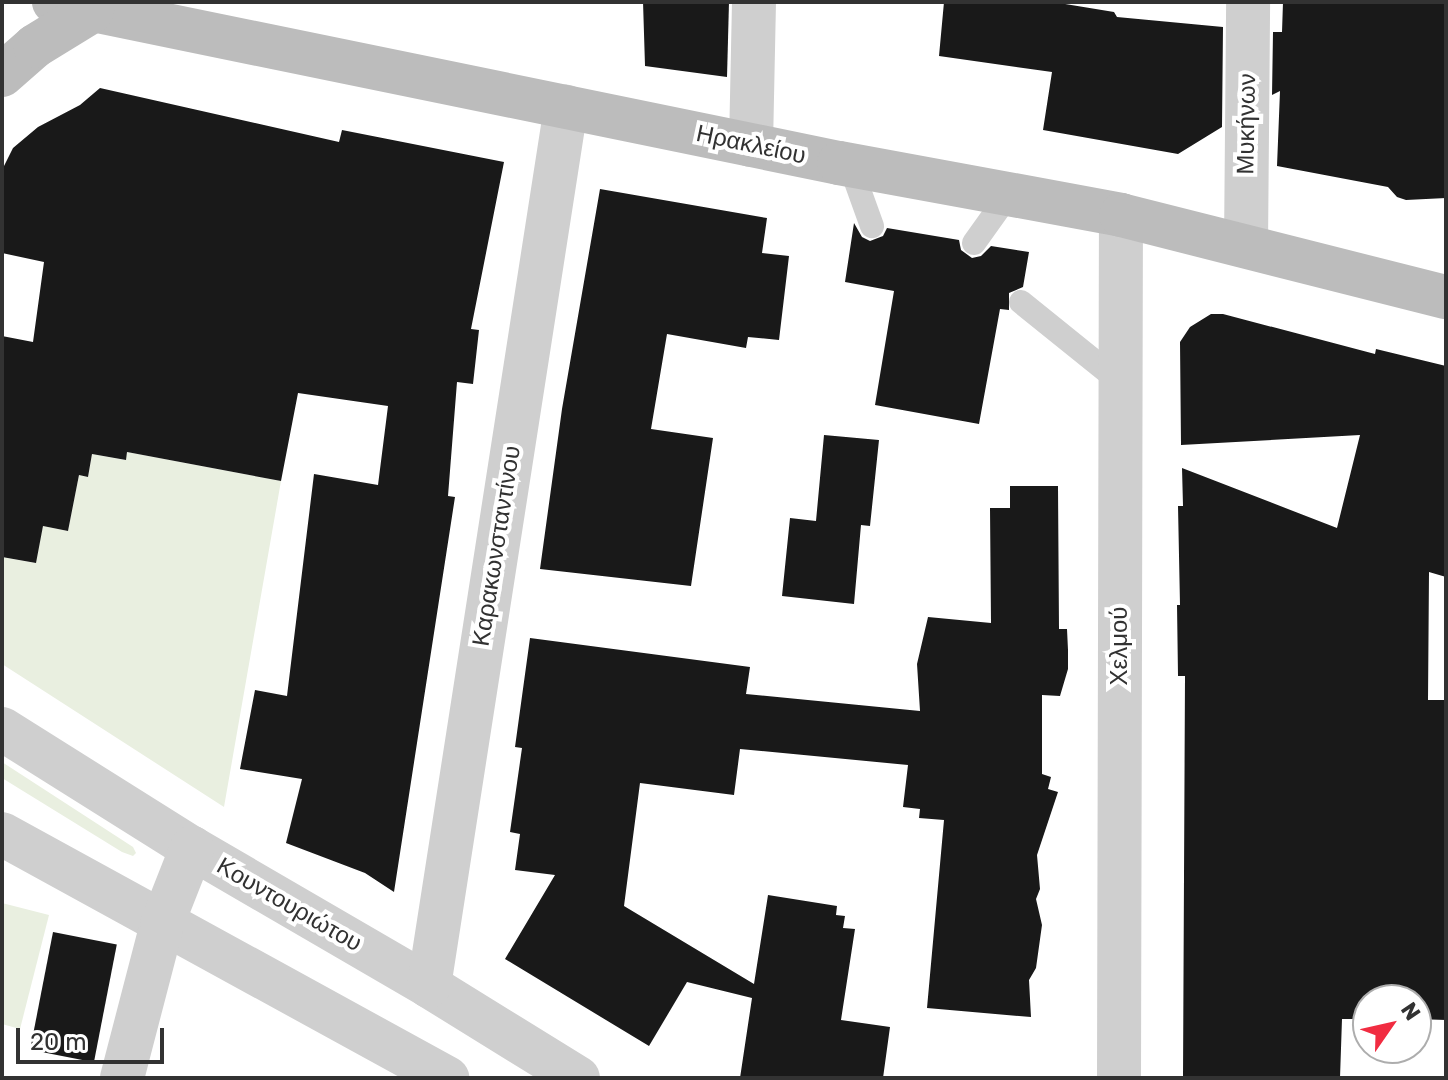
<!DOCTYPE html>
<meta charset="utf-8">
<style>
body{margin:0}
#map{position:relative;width:1448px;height:1080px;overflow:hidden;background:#fff;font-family:Rubik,sans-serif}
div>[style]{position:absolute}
.green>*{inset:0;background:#e9efe0}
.building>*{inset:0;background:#191919;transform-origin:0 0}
.service>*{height:24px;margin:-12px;padding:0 12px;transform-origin:12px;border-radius:12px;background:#cfcfcf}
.minor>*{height:44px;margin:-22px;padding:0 22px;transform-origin:22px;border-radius:22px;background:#cfcfcf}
.secondary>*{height:44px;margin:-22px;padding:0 22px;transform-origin:22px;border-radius:22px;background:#bcbcbc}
span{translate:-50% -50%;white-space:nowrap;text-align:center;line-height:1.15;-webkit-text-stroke:8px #fff;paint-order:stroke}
.street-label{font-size:24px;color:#323232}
.frame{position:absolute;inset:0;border:4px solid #323232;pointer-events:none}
.north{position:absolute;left:1352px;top:984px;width:80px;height:80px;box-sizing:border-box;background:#fff;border:2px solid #adadad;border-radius:50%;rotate:56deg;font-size:22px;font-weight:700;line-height:32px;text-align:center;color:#323232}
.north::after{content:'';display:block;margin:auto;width:28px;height:36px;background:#f12c41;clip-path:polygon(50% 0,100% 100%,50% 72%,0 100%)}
.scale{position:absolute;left:16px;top:1028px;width:148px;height:36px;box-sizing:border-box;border:4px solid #323232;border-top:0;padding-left:10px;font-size:24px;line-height:28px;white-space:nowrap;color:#323232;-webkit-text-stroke:6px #fff;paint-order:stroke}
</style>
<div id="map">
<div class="green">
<div style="clip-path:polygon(127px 452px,281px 481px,224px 807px,2px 664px,2px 557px,35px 563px,43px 526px,68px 531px,79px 475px,88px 477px,92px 454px,125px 460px)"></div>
<div style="clip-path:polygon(2px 762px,133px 847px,136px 853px,133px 856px,122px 852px,2px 778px)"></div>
<div style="clip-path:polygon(2px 903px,49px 915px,20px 1029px,2px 1024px)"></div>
</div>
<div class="building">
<div style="clip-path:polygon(643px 2px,729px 2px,727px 77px,645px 66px)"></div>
<div style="clip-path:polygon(944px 2px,1053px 2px,1114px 12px,1117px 17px,1223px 27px,1222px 127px,1178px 154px,1043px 130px,1052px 72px,939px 56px)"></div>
<div style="clip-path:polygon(1283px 2px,1446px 2px,1446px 198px,1406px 200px,1397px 197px,1388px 187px,1277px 166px,1280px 91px,1272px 95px,1273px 32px,1282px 32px)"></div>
<div style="clip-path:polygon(100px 88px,339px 142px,342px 130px,504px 162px,471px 329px,479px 330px,473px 384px,457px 382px,448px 496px,455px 497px,394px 892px,365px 873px,286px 843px,302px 779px,240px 769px,255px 690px,287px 696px,314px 474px,378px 485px,388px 406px,298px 393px,281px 481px,127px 452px,126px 460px,92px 454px,88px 477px,79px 475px,68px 531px,43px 526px,36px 563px,2px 557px,2px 336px,33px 342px,44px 262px,2px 253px,2px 170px,13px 148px,38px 127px,80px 105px)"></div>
<div style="clip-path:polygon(600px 189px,767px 218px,762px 253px,789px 256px,779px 340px,748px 337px,746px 348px,667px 334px,651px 429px,713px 438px,691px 586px,540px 569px,562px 409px)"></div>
<div style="clip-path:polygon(854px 223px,862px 237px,870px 241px,883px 236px,887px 228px,959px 240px,961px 250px,972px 258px,981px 256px,991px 246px,1029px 252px,1023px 287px,1009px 293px,1009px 310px,1000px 309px,979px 424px,875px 405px,894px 291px,845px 282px)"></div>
<div style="clip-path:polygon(1211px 314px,1223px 314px,1375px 354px,1376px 349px,1446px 366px,1446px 577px,1429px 572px,1428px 700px,1446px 700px,1446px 1020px,1416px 1019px,1416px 1000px,1368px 1000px,1368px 1019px,1342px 1019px,1340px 1078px,1183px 1078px,1185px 676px,1178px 676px,1177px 605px,1180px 605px,1178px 506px,1183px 506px,1182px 468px,1337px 528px,1360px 435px,1181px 445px,1180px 342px,1190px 327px)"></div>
<div style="clip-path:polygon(824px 435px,879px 440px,870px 526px,861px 525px,854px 604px,782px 596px,790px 518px,816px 521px)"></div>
<div style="clip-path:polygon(1010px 486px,1058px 486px,1059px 629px,1067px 629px,1068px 650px,1068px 669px,1060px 696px,1042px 695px,1042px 774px,1051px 777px,1048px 789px,1058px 792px,1037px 855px,1040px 889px,1036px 899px,1042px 925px,1036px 968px,1029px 980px,1031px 1017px,927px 1008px,944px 820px,919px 818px,920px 809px,903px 807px,908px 765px,740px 749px,734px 795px,640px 783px,624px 906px,754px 984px,768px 895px,837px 906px,836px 915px,845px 916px,843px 928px,855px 929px,841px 1020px,890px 1027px,883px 1078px,740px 1078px,752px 998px,687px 982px,649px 1046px,505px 959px,555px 875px,515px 870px,520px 834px,510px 832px,522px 748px,515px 747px,530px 638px,750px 667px,746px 694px,920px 711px,917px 664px,928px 617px,991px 623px,990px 508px,1010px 508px)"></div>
<div style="left:53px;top:932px;width:65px;height:120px;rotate:11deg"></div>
</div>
<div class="service">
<div style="left:850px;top:165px;width:65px;rotate:70.2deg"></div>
<div style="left:974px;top:243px;width:60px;rotate:-54.5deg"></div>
<div style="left:1021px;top:302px;width:127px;rotate:38.9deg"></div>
</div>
<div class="minor">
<div style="left:751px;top:145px;width:143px;rotate:-88.8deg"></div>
<div style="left:1246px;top:246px;width:244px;rotate:-89.5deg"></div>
<div style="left:2px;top:729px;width:224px;rotate:32.1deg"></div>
<div style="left:192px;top:848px;width:274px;rotate:30.2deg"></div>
<div style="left:429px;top:986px;width:175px;rotate:31.7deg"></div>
<div style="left:2px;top:834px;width:508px;rotate:28.74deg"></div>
<div style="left:429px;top:986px;width:890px;rotate:-81.14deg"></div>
<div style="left:122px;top:1078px;width:159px;rotate:-75.4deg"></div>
<div style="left:162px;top:924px;width:82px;rotate:-68.5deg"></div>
<div style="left:1119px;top:1078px;width:863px;rotate:-89.87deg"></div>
</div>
<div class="secondary">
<div style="left:54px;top:2px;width:801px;rotate:11.59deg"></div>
<div style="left:839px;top:163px;width:287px;rotate:10.4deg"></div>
<div style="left:1121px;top:215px;width:335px;rotate:14.2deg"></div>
<div style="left:2px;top:75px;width:44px;rotate:-41.3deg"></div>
<div style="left:35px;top:46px;width:67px;rotate:-31.6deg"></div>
</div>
<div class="street-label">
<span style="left:1247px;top:124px;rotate:-89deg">Μυκήνων</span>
<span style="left:751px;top:145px;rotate:12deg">Ηρακλείου</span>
<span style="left:497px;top:546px;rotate:-81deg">Καρακωνσταντίνου</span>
<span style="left:1120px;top:646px;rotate:-90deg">Χελμού</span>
<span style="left:289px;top:905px;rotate:30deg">Κουντουριώτου</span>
</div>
<div class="frame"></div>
<div class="north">N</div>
<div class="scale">20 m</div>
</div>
